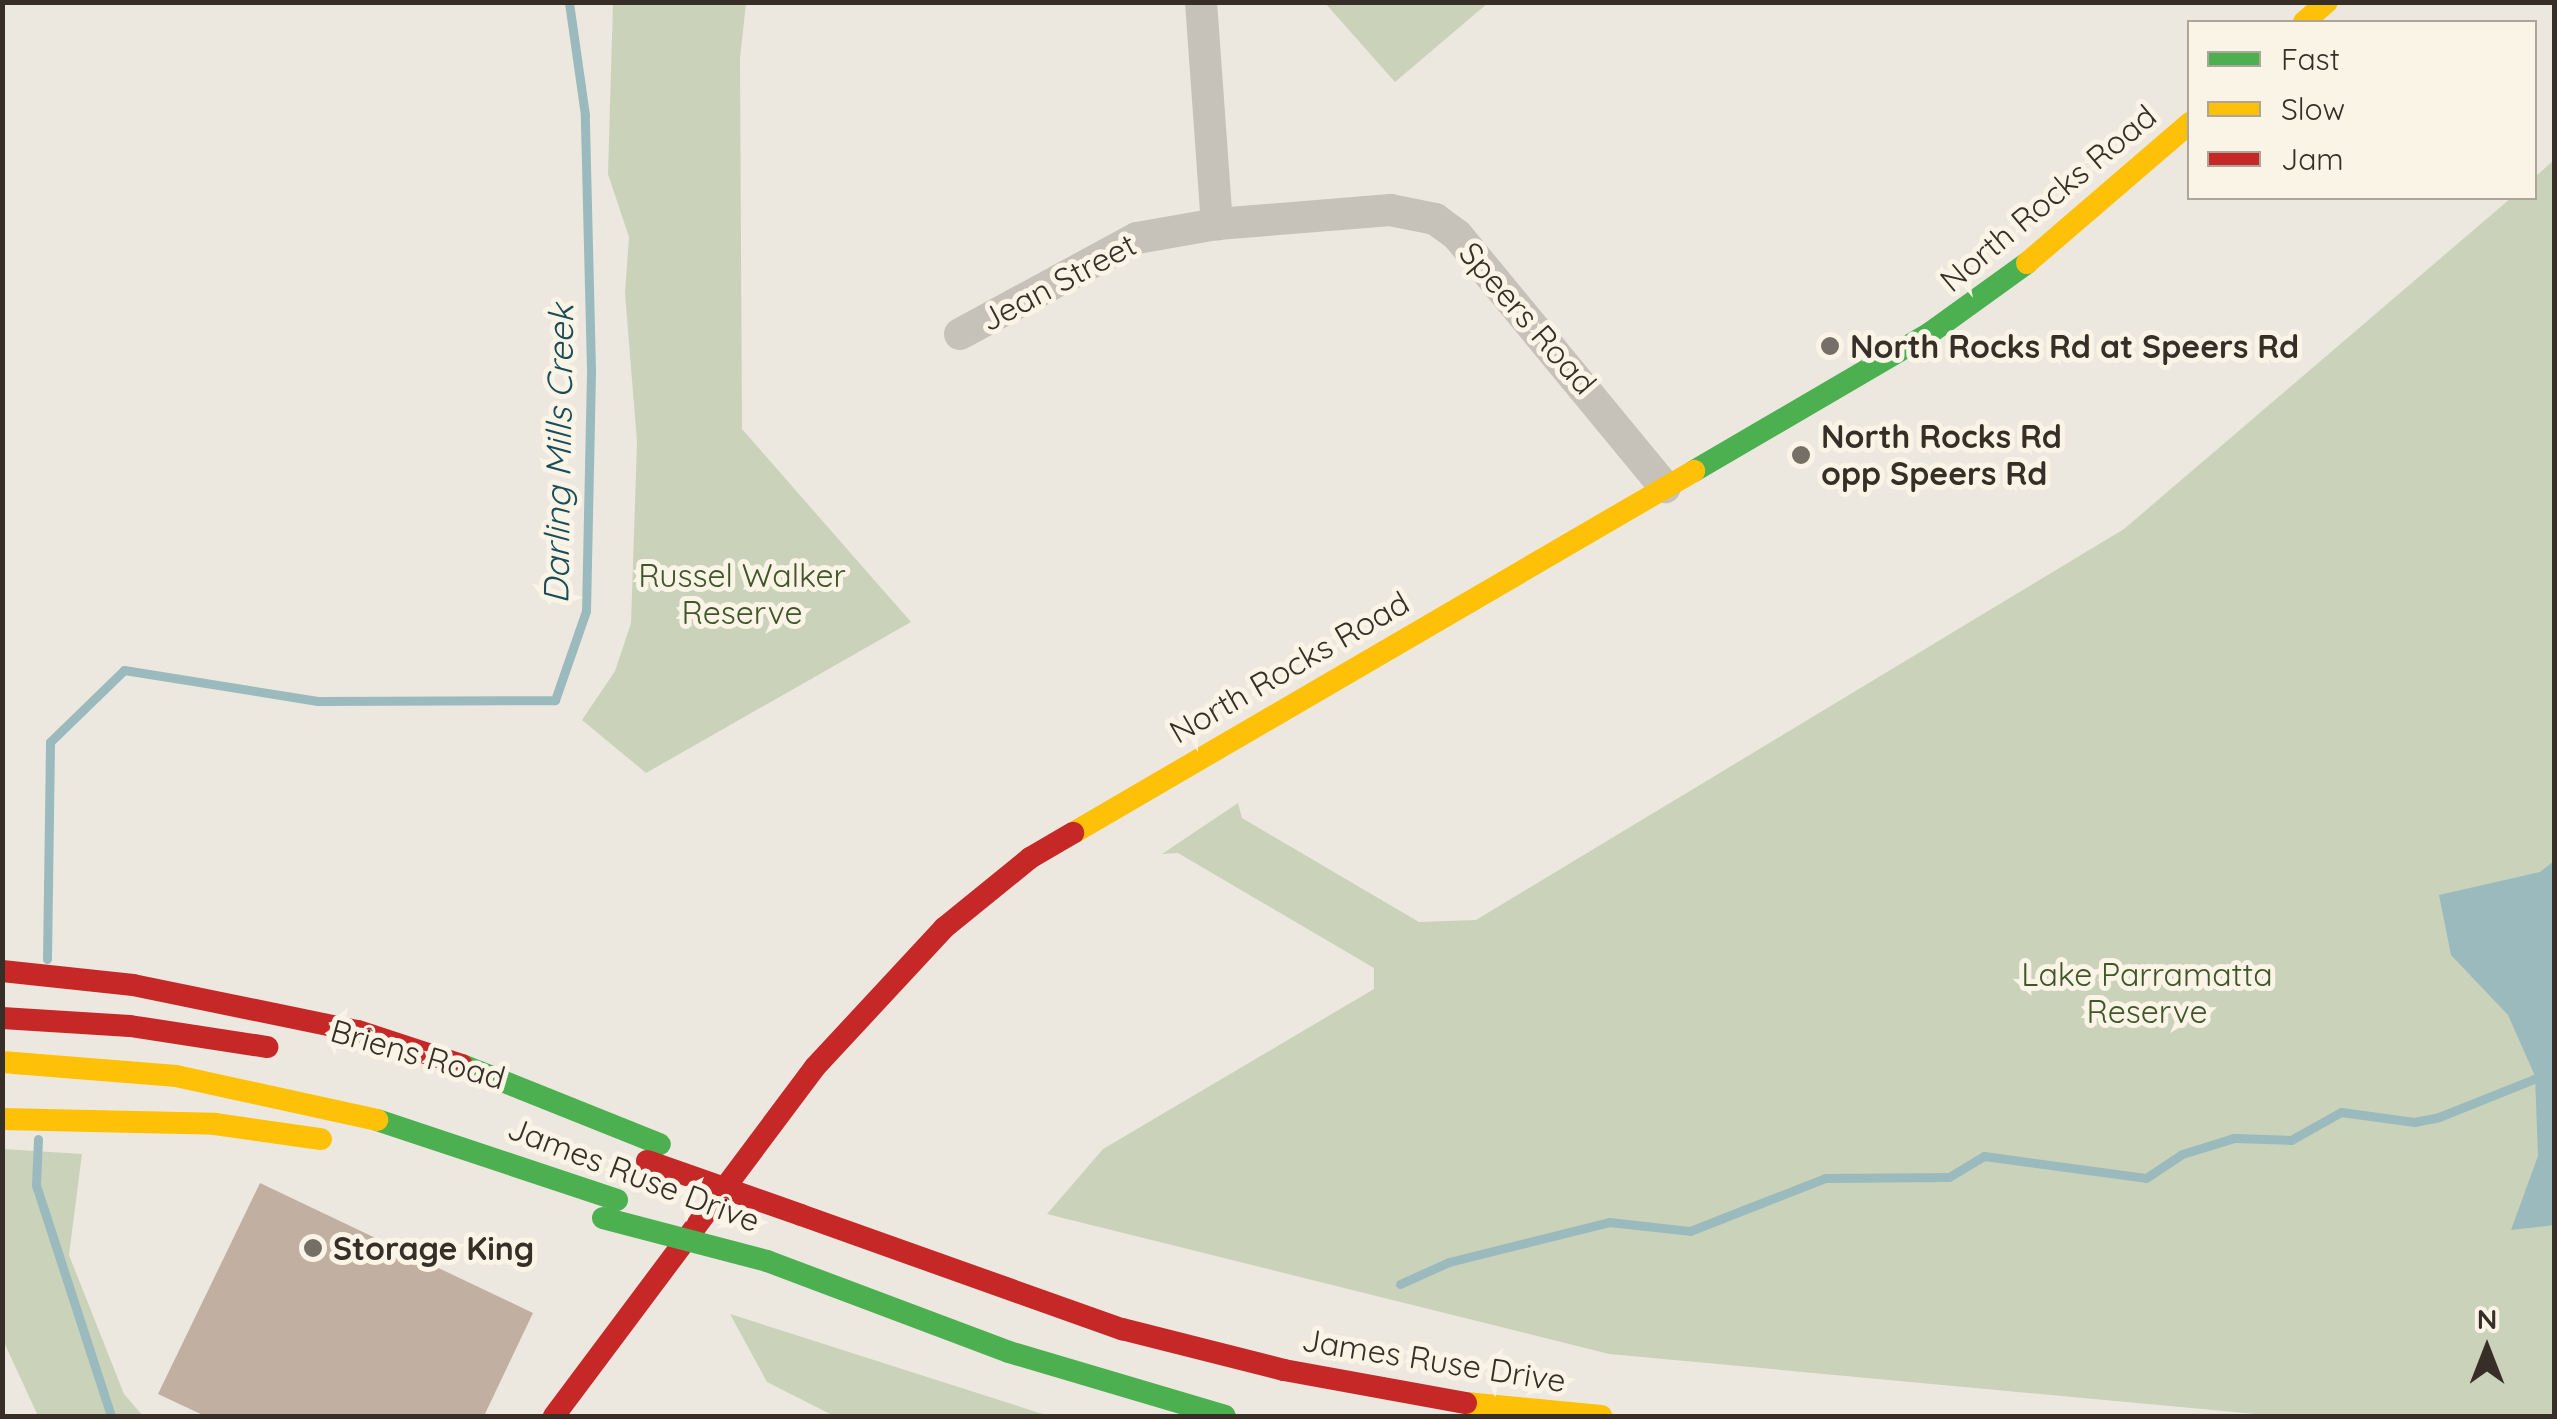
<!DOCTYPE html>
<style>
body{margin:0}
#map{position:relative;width:2557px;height:1419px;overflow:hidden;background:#ece8e0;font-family:Quicksand,sans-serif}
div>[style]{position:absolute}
.green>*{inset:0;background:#cad3ba}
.water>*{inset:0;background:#9bbabe}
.stream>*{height:9px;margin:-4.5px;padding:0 4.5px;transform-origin:4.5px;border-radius:4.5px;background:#9bbabe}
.building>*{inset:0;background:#c1afa1}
.street>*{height:32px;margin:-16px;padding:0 16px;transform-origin:16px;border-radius:16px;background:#c6c1b9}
.fast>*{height:22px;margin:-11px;padding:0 11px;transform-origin:11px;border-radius:11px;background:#4caf50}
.slow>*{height:22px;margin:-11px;padding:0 11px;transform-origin:11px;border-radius:11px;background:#ffc107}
.jam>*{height:22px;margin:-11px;padding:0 11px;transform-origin:11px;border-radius:11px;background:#c62828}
.fast-bridge>*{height:22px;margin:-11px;padding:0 11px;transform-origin:11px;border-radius:11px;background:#4caf50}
.jam-bridge>*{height:22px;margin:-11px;padding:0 11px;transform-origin:11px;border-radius:11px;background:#c62828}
.dots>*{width:28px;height:28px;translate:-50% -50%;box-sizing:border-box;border:5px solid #faf4e7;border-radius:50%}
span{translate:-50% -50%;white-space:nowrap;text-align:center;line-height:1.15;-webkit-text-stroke:10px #faf4e7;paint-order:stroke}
.street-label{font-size:32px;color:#372e27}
.poi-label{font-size:32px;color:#372e27;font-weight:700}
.left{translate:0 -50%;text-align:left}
.park-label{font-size:32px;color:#40562a}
.water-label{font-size:35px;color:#1b4d59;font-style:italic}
.frame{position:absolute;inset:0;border:5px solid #372e27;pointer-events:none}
.legend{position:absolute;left:2187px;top:20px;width:350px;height:180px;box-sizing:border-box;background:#faf4e7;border:2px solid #aca59a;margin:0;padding:12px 18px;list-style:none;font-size:30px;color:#372e27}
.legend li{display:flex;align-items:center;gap:20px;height:50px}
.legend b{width:50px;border:2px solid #aca59a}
.north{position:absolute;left:2437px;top:1299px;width:100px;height:100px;-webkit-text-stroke:8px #faf4e7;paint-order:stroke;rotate:0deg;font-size:28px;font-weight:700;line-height:40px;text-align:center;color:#372e27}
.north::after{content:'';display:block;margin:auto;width:35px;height:45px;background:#372e27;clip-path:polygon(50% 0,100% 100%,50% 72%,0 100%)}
</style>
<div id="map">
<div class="green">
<div style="clip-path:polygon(613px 3px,746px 3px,740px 58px,742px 429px,911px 622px,646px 773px,582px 720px,615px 671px,631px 623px,637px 442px,625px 293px,629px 237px,608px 174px)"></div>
<div style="clip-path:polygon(1325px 3px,1488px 3px,1395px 82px)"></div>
<div style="clip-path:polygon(2554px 160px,2554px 1416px,2277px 1416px,1609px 1354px,1047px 1214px,1103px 1149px,1374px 989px,1374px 968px,1178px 853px,1162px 854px,1238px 803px,1242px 818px,1419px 922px,1476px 920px,2124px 529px,2511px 198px,2534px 198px,2535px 177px)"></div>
<div style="clip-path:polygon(3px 1149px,82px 1154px,69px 1255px,124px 1394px,143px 1416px,38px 1416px,3px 1340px)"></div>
<div style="clip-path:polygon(730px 1314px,1049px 1416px,834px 1416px,767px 1382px)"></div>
</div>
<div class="water">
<div style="clip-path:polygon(2554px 861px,2554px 1225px,2511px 1230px,2538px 1156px,2535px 1076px,2508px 1015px,2451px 955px,2439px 895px,2540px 872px)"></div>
</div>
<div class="stream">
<div style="left:47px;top:959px;width:217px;rotate:-89.2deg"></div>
<div style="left:50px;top:742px;width:103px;rotate:-44.2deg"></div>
<div style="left:124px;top:670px;width:196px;rotate:9.1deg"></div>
<div style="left:318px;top:701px;width:237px;rotate:-0.2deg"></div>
<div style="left:555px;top:700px;width:94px;rotate:-70.8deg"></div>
<div style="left:586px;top:611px;width:242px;rotate:-88.8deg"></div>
<div style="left:591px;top:369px;width:254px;rotate:-91.4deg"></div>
<div style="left:585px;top:115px;width:114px;rotate:-98.1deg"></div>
<div style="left:38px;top:1139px;width:46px;rotate:92.5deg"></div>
<div style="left:36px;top:1185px;width:243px;rotate:72deg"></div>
<div style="left:1400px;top:1284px;width:54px;rotate:-24.2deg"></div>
<div style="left:1449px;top:1262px;width:165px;rotate:-14deg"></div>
<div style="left:1609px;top:1222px;width:81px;rotate:6.3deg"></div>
<div style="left:1690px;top:1231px;width:145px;rotate:-21.4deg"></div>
<div style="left:1825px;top:1178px;width:124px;rotate:-0.5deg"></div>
<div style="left:1949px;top:1177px;width:41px;rotate:-31deg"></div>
<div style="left:1984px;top:1156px;width:163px;rotate:7.7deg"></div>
<div style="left:2146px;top:1178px;width:43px;rotate:-33.7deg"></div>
<div style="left:2182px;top:1154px;width:54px;rotate:-17.1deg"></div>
<div style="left:2234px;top:1138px;width:57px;rotate:2deg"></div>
<div style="left:2291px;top:1140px;width:57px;rotate:-29.2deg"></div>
<div style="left:2341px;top:1112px;width:74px;rotate:7.8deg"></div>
<div style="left:2414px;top:1122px;width:25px;rotate:-11deg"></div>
<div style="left:2439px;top:1117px;width:124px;rotate:-21.8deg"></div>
</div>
<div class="building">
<div style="clip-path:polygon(260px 1183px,533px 1313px,484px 1416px,205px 1416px,158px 1394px)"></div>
</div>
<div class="street">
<div style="left:1201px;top:2px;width:223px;rotate:85.9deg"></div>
<div style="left:1217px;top:224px;width:174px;rotate:-4.6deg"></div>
<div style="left:1390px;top:210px;width:46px;rotate:11.3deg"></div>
<div style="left:1435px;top:219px;width:27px;rotate:36deg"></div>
<div style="left:1457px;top:235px;width:327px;rotate:50.5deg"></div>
<div style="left:960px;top:334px;width:201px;rotate:-28.5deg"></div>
<div style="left:1137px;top:238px;width:81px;rotate:-9.9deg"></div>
</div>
<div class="fast">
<div style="left:1694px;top:471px;width:273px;rotate:-30.3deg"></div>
<div style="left:1930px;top:333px;width:120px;rotate:-35.8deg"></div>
<div style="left:462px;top:1065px;width:213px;rotate:21.8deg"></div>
<div style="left:377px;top:1120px;width:253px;rotate:18.4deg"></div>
<div style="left:767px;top:1261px;width:259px;rotate:20.6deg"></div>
<div style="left:1009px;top:1352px;width:225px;rotate:16.5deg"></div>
</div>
<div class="slow">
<div style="left:2304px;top:22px;width:30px;rotate:-41deg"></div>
<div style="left:2027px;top:263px;width:215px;rotate:-40.7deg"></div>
<div style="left:1073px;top:833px;width:719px;rotate:-30.24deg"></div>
<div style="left:2px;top:1062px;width:175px;rotate:4.6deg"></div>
<div style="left:176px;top:1076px;width:206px;rotate:12.3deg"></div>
<div style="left:2px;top:1119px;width:213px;rotate:1.3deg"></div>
<div style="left:215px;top:1124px;width:107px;rotate:8.1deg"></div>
<div style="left:1466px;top:1403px;width:136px;rotate:5.5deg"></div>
</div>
<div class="jam">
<div style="left:2px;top:971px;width:132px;rotate:6.1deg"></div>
<div style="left:133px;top:985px;width:230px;rotate:11.6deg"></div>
<div style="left:358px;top:1031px;width:109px;rotate:18.1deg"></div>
<div style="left:2px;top:1018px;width:128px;rotate:3.6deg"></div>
<div style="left:130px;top:1026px;width:139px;rotate:8.7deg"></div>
<div style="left:801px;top:1215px;width:341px;rotate:19.6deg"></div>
<div style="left:1122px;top:1329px;width:167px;rotate:14.2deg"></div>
<div style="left:1284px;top:1370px;width:185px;rotate:10.3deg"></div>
<div style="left:554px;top:1416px;width:436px;rotate:-53.2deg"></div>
<div style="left:815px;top:1067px;width:190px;rotate:-47.1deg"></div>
<div style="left:944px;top:928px;width:111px;rotate:-39.1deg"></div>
<div style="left:1030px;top:858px;width:50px;rotate:-30.2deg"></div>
</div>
<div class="fast-bridge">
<div style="left:603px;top:1218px;width:170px;rotate:14.7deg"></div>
</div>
<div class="jam-bridge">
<div style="left:647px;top:1161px;width:163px;rotate:19.3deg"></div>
</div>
<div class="dots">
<div style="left:1830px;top:346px;background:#766f68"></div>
<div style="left:1801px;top:455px;background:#766f68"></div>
<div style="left:313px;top:1248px;background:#766f68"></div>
</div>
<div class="street-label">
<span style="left:2048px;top:198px;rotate:-40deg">North Rocks Road</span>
<span style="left:1058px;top:282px;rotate:-28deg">Jean Street</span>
<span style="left:1528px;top:318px;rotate:49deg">Speers Road</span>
<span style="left:1289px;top:667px;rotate:-30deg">North Rocks Road</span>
<span style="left:418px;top:1054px;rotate:16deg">Briens Road</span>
<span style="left:634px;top:1174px;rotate:21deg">James Ruse Drive</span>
<span style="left:1434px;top:1360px;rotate:9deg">James Ruse Drive</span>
</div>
<div class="poi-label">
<span class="left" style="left:1850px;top:346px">North Rocks Rd at Speers Rd</span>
<span class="left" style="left:1821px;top:455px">North Rocks Rd<br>opp Speers Rd</span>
<span class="left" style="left:333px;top:1248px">Storage King</span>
</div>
<div class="park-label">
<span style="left:742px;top:594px">Russel Walker<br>Reserve</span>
<span style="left:2147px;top:993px">Lake Parramatta<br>Reserve</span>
</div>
<div class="water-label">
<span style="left:558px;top:454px;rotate:-89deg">Darling Mills Creek</span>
</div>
<div class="frame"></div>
<ul class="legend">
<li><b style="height:12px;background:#4caf50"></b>Fast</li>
<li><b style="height:12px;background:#ffc107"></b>Slow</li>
<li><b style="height:12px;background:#c62828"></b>Jam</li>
</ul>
<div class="north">N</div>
</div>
